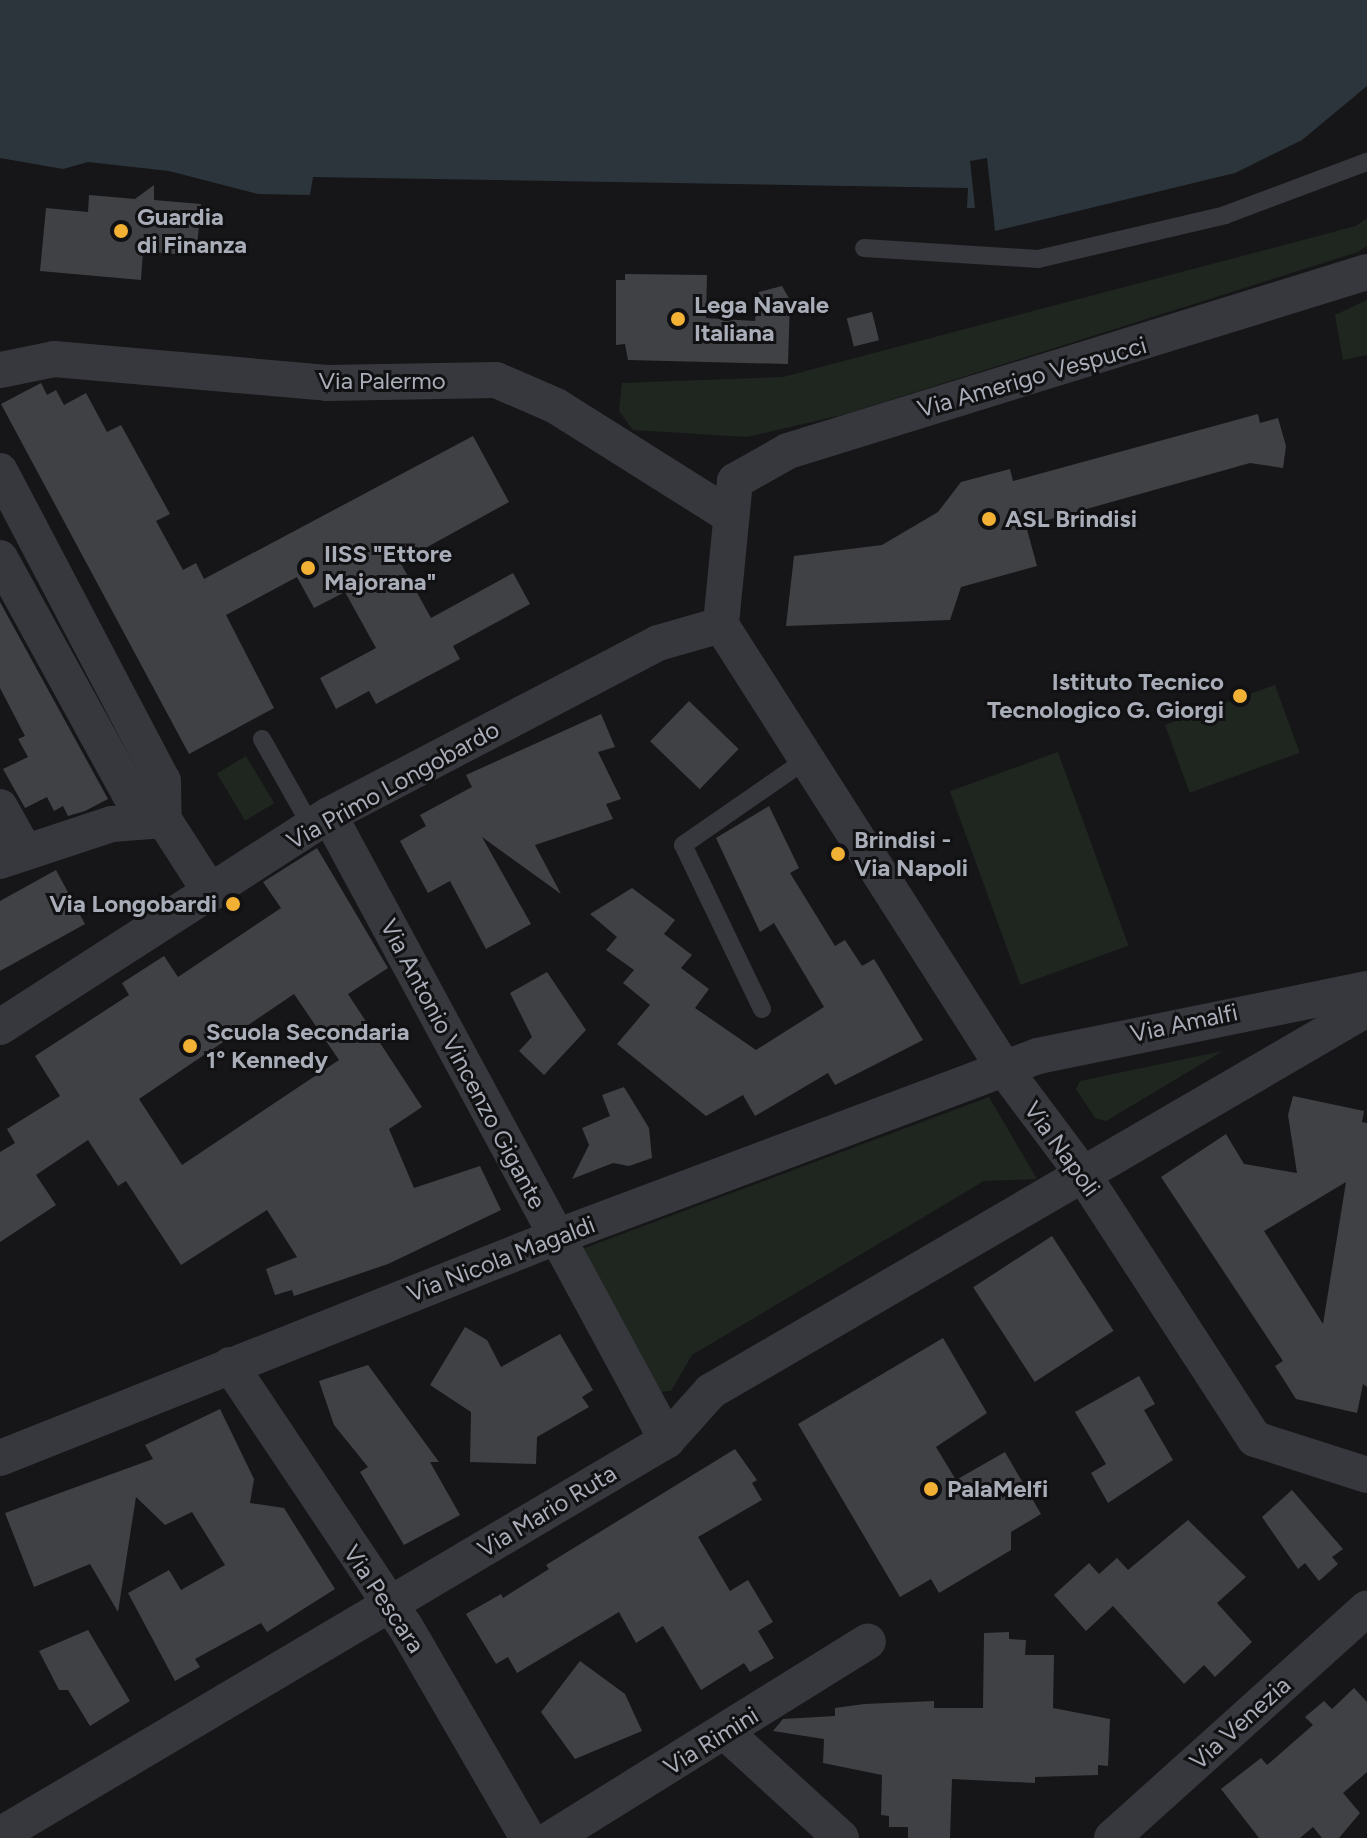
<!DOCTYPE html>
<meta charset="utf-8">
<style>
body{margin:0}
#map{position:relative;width:1367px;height:1838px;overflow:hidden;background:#161618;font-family:Figtree,sans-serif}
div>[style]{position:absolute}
.green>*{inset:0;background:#1e261f;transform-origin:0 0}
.water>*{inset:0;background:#2c353c}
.building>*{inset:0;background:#404145;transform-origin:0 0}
.service>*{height:18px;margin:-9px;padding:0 9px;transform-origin:9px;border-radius:9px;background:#37383d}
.minor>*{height:36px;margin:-18px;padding:0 18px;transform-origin:18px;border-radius:18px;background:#37383d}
.dots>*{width:22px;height:22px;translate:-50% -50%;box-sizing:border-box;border:4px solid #111113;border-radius:50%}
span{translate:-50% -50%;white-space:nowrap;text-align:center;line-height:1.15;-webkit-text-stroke:6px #111113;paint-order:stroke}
.poi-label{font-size:24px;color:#a8adb8;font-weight:700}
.left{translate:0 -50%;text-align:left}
.right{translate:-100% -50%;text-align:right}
.street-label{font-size:24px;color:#a8adb8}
</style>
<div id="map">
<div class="green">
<div style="clip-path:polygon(1367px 218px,1367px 246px,1358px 252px,846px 414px,747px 437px,633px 430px,619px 411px,622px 383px,783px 377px,1356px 226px)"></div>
<div style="clip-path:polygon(1367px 300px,1367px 355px,1343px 360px,1335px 315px)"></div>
<div style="left:1275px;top:685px;width:72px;height:117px;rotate:70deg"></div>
<div style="left:1058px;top:752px;width:206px;height:115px;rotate:70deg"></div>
<div style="left:246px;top:756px;width:55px;height:34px;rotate:59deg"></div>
<div style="clip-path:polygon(1223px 1051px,1106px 1121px,1095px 1118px,1076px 1089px,1080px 1081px)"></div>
<div style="clip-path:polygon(989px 1097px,1037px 1179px,984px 1181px,692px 1355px,671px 1391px,659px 1392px,582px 1249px)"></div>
</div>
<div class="water">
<div style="clip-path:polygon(0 0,1367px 0,1367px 86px,1302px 140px,1235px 173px,995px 231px,987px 158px,970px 161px,975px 208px,967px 208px,968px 188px,313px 177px,310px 195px,258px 194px,169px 171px,88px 162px,63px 169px,0 158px)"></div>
</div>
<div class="building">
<div style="clip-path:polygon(154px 185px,154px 200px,201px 204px,196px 256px,143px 251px,141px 280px,40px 271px,46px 208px,88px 212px,89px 195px,135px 199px)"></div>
<div style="clip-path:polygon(625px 274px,707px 275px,706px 318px,755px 321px,759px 292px,782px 286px,790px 300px,788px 364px,628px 360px,625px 344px,616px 345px,616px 280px,625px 280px)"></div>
<div style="left:872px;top:312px;width:29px;height:26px;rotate:76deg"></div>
<div style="clip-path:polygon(41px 383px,47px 395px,56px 390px,64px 405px,86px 393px,107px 432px,121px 425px,170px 514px,156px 521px,183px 570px,196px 563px,204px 579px,473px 436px,509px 502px,400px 562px,431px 618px,513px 573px,530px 604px,453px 646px,460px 659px,402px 690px,376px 704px,369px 691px,336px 709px,320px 678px,376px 648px,345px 592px,314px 608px,297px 577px,226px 615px,274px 708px,189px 754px,1px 404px)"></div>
<div style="clip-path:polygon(1258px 414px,1260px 423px,1278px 418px,1286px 446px,1283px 468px,1250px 463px,1026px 526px,1037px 566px,961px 587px,950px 620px,786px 626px,794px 556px,882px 545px,938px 512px,961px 482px,1010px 469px,1013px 481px)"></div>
<div style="clip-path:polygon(0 602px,108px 799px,85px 811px,68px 816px,63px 806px,54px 811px,47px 797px,25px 808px,3px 769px,28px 757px,18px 739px,25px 736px,0 688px)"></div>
<div style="left:689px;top:701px;width:69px;height:56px;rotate:44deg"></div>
<div style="clip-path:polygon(601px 714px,615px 747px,598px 752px,621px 799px,606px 804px,613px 819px,535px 845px,561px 894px,482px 837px,531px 924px,486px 949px,450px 881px,428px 893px,400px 841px,426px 826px,420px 815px,472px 787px,466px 775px)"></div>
<div style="clip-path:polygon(769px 806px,799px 868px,790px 873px,835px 946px,845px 940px,862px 966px,874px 959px,923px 1040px,835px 1085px,828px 1073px,755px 1116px,743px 1095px,706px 1116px,617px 1044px,650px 1005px,623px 983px,634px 970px,606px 950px,617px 937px,590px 914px,632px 888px,675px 920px,664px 934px,692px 955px,681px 968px,709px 989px,695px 1008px,756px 1050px,824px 1007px,774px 923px,760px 932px,716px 838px)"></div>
<div style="clip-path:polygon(evenodd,317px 848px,388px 968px,348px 994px,422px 1107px,389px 1129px,414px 1188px,480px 1166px,501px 1210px,388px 1264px,294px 1296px,292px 1290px,275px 1295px,266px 1269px,297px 1257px,267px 1210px,181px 1265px,126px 1181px,118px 1186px,88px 1140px,36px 1175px,56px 1205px,0 1242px,0 1152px,15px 1143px,7px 1129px,60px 1096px,35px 1056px,129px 995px,122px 983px,164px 956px,178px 977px,281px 908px,263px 882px,317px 848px,294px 994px,339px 1060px,182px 1165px,139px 1099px,294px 994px)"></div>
<div style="clip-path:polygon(56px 870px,85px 924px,0 971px,0 901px)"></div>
<div style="clip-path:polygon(547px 972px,586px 1030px,544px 1075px,519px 1051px,532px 1037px,510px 993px)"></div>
<div style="clip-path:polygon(624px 1087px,649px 1128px,652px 1158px,629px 1166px,613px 1163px,572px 1179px,589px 1145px,582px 1128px,610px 1116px,602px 1095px)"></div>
<div style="clip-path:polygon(evenodd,1293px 1096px,1364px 1111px,1362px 1122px,1367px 1123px,1367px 1387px,1363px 1384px,1357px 1413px,1296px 1399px,1275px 1366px,1283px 1361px,1161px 1177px,1226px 1134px,1244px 1164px,1297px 1173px,1288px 1115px,1293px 1096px,1346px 1182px,1323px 1324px,1264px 1231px,1346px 1182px)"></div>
<div style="left:1052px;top:1236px;width:113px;height:94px;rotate:57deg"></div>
<div style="clip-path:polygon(465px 1327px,487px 1340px,501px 1367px,560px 1334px,593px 1390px,582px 1397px,589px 1407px,537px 1437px,536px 1464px,470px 1462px,471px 1412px,430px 1385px)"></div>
<div style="clip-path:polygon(943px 1338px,987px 1413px,936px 1447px,956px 1480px,1005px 1452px,1041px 1514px,1011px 1532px,1011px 1550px,939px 1593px,931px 1579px,900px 1597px,798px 1424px)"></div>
<div style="clip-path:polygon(368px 1365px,439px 1462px,430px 1462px,460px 1515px,404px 1545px,360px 1472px,368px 1467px,334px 1425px,319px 1381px)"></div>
<div style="clip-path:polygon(1139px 1376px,1155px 1404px,1144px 1410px,1173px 1460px,1108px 1503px,1091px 1473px,1106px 1464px,1075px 1412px)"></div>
<div style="clip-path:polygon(220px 1409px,254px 1479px,250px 1503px,284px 1508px,335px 1589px,267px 1632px,261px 1623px,195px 1659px,200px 1667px,175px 1681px,128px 1593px,169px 1570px,181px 1590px,225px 1565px,192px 1512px,165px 1525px,136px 1497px,118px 1612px,90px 1564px,34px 1587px,5px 1513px,153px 1459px,145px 1445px)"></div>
<div style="clip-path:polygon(735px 1449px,757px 1480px,752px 1483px,762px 1500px,698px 1537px,730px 1591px,748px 1580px,773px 1622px,758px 1631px,774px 1658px,750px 1672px,744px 1663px,701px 1690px,663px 1626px,636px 1643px,619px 1612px,517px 1673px,508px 1657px,496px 1664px,466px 1614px,501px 1594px,503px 1598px,549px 1569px,546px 1565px)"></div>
<div style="clip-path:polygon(1292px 1490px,1343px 1549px,1332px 1557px,1338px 1564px,1319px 1581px,1305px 1563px,1298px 1569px,1262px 1517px)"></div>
<div style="clip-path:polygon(1188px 1520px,1246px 1577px,1217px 1603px,1252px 1642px,1215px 1677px,1204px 1665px,1184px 1684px,1113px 1606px,1086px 1631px,1054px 1595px,1089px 1563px,1099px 1574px,1117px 1558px,1128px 1570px)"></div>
<div style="clip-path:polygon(88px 1630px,130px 1701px,90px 1726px,68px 1690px,59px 1690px,39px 1651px)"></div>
<div style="clip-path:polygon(1009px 1632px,1009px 1639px,1026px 1640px,1025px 1655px,1054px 1655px,1053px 1708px,1110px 1719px,1108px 1766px,1098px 1765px,1098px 1775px,1035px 1777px,1035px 1783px,952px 1779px,950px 1838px,908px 1838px,908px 1827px,889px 1827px,889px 1816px,881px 1815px,882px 1775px,823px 1763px,824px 1739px,773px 1731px,783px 1719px,835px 1716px,835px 1708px,864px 1704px,934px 1701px,934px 1708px,983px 1708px,984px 1633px)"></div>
<div style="clip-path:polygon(580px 1661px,625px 1694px,642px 1731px,575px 1759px,541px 1712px)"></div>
<div style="clip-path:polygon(1354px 1688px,1367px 1702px,1367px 1772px,1343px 1793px,1360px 1813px,1339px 1838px,1322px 1838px,1313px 1827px,1300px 1838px,1259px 1838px,1221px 1789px,1261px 1758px,1267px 1765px,1313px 1725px,1305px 1717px,1324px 1701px,1332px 1709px)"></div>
</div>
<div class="service">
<div style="left:864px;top:248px;width:174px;rotate:3.6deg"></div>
<div style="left:1038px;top:259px;width:192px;rotate:-13.2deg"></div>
<div style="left:1225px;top:215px;width:152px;rotate:-20.5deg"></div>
<div style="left:262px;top:739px;width:100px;rotate:60.6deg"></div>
<div style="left:762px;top:1009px;width:182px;rotate:-115.7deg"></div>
<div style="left:683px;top:845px;width:151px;rotate:-34.7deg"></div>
</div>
<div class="minor">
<div style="left:1367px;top:272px;width:606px;rotate:162.82deg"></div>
<div style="left:788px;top:451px;width:61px;rotate:150.5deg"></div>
<div style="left:735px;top:481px;width:145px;rotate:95.6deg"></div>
<div style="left:721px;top:625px;width:528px;rotate:57.45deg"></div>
<div style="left:1005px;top:1070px;width:129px;rotate:53.2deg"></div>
<div style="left:1082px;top:1173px;width:317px;rotate:57deg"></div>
<div style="left:1255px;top:1439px;width:118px;rotate:17.8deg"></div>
<div style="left:0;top:370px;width:55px;rotate:-11.5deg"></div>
<div style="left:54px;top:359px;width:274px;rotate:5deg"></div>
<div style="left:327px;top:383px;width:169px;rotate:-1deg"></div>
<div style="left:496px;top:380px;width:65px;rotate:23.4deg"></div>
<div style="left:556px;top:406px;width:204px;rotate:32.2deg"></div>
<div style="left:0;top:471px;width:350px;rotate:62.3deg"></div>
<div style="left:163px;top:781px;width:39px;rotate:89deg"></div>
<div style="left:0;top:558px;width:268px;rotate:61.2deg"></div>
<div style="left:129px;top:793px;width:44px;rotate:37.6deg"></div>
<div style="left:164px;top:820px;width:87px;rotate:57.2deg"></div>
<div style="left:0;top:807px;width:49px;rotate:60.8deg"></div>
<div style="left:329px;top:815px;width:711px;rotate:61.6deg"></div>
<div style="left:0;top:861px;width:118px;rotate:-18.3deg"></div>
<div style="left:112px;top:824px;width:52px;rotate:-4.4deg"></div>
<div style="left:0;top:1027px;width:391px;rotate:-32.8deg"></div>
<div style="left:329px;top:815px;width:371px;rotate:-27.6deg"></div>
<div style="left:658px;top:643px;width:66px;rotate:-15.9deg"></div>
<div style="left:230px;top:1365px;width:314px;rotate:56.2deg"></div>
<div style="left:405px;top:1626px;width:245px;rotate:59.9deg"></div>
<div style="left:0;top:1458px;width:598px;rotate:-21.68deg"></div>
<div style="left:556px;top:1237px;width:515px;rotate:-20.58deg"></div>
<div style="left:1038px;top:1056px;width:336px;rotate:-11.5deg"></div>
<div style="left:725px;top:1732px;width:157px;rotate:42.4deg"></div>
<div style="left:0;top:1835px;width:775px;rotate:-30.63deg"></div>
<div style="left:667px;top:1440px;width:66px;rotate:-48.1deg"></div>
<div style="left:711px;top:1391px;width:759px;rotate:-30.21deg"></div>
<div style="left:552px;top:1838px;width:372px;rotate:-31.9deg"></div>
<div style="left:1112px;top:1838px;width:343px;rotate:-42deg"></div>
</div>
<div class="dots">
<div style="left:121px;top:231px;background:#f2b134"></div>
<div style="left:678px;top:319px;background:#f2b134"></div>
<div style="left:989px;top:519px;background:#f2b134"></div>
<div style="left:308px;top:568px;background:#f2b134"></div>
<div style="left:1240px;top:696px;background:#f2b134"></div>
<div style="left:838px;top:854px;background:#f2b134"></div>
<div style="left:233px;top:904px;background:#f2b134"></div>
<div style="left:190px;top:1046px;background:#f2b134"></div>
<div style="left:931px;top:1489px;background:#f2b134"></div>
</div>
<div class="poi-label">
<span class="left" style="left:137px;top:231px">Guardia<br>di Finanza</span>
<span class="left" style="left:694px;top:319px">Lega Navale<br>Italiana</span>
<span class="left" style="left:1005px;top:519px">ASL Brindisi</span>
<span class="left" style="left:324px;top:568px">IISS "Ettore<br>Majorana"</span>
<span class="right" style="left:1224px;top:696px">Istituto Tecnico<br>Tecnologico G. Giorgi</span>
<span class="left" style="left:854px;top:854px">Brindisi -<br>Via Napoli</span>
<span class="right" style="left:217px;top:904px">Via Longobardi</span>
<span class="left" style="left:206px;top:1046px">Scuola Secondaria<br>1° Kennedy</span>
<span class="left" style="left:947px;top:1489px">PalaMelfi</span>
</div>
<div class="street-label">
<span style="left:1032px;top:377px;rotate:-16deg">Via Amerigo Vespucci</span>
<span style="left:382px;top:381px">Via Palermo</span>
<span style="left:393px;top:785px;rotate:-29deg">Via Primo Longobardo</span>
<span style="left:1184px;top:1023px;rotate:-12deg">Via Amalfi</span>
<span style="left:463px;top:1064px;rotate:62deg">Via Antonio Vincenzo Gigante</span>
<span style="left:1062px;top:1149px;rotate:54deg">Via Napoli</span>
<span style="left:501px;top:1259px;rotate:-21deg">Via Nicola Magaldi</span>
<span style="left:547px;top:1511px;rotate:-31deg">Via Mario Ruta</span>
<span style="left:384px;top:1599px;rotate:56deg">Via Pescara</span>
<span style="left:1240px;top:1723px;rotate:-42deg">Via Venezia</span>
<span style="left:711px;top:1741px;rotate:-32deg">Via Rimini</span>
</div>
</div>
